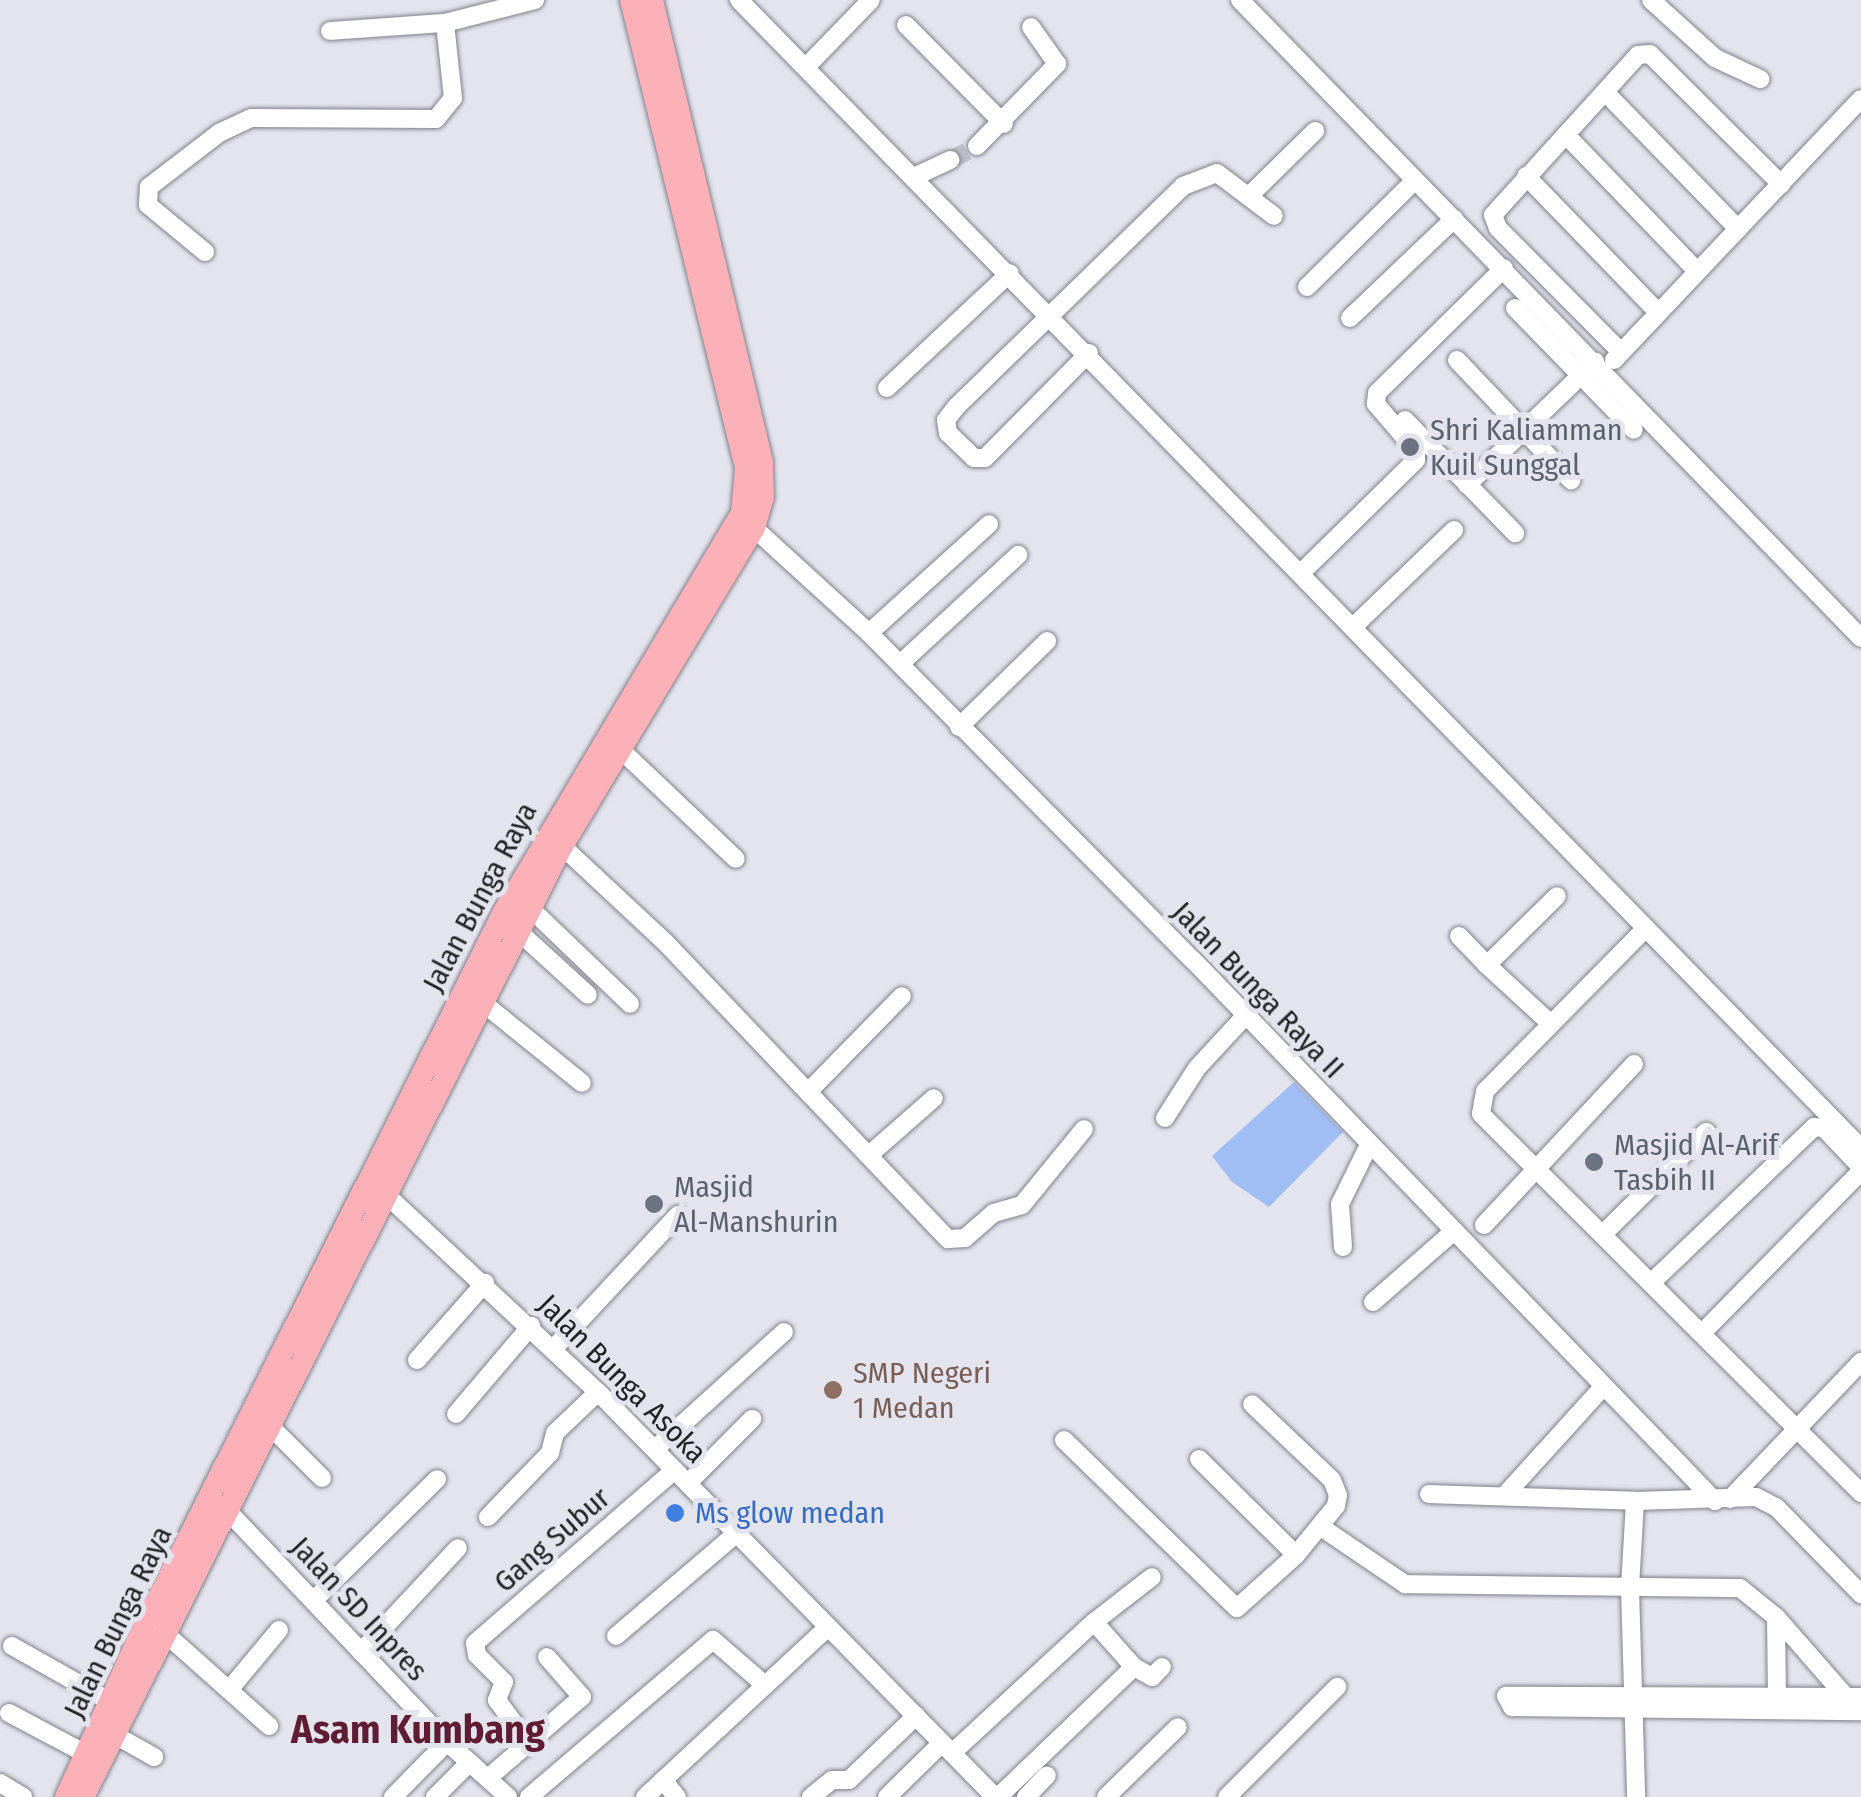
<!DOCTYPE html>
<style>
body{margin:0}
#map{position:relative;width:1861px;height:1797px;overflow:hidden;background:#e4e4ef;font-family:"Fira Sans Condensed",sans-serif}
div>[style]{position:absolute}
.water>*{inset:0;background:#a0bef4}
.minor-tunnel>*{height:18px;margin-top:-9px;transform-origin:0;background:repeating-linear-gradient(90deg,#bdbdc7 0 18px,transparent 0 27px)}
.roads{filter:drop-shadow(0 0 2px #80818b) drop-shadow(0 0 2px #80818b)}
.minor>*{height:18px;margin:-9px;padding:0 9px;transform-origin:9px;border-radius:9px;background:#fff}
.major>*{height:22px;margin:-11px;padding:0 11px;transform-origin:11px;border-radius:11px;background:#fcb0b8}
.dots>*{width:28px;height:28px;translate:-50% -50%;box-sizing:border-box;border:5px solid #e4e4ef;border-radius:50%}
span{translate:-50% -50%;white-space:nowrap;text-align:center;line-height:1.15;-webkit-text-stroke:10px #e4e4ef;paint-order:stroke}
.worship-label{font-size:30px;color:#5b616d}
.left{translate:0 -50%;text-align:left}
.street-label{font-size:30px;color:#222226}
.education-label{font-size:30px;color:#785e54}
.shop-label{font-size:30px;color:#366cbe}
.district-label{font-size:40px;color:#5f1c32;font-weight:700}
</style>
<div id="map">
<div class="water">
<div style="clip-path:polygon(1294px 1082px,1343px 1132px,1269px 1207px,1232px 1182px,1212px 1156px)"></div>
</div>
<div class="minor-tunnel">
<div style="left:951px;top:160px;width:30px;rotate:-28deg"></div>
</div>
<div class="roads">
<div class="minor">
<div style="left:739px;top:0;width:1605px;rotate:45.66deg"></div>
<div style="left:1240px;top:0;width:890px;rotate:45.77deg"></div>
<div style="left:1651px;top:0;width:86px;rotate:42.2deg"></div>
<div style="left:1715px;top:58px;width:50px;rotate:25deg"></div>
<div style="left:906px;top:25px;width:139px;rotate:45.3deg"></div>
<div style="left:330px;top:31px;width:115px;rotate:-4deg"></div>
<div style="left:806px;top:67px;width:93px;rotate:-45.9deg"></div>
<div style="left:1605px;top:92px;width:191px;rotate:45.8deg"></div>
<div style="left:1567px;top:136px;width:187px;rotate:46.1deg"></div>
<div style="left:977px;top:146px;width:115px;rotate:-45.7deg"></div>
<div style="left:1057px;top:64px;width:45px;rotate:-125.1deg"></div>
<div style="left:916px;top:176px;width:38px;rotate:-25deg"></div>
<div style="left:1526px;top:176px;width:190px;rotate:45.9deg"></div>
<div style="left:1251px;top:194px;width:90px;rotate:-44.5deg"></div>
<div style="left:205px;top:252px;width:74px;rotate:-140.5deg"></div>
<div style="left:148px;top:205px;width:18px;rotate:-87deg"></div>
<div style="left:149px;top:187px;width:88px;rotate:-37.6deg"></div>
<div style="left:219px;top:133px;width:35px;rotate:-25deg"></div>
<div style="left:251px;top:118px;width:185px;rotate:0.3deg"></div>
<div style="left:436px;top:119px;width:27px;rotate:-51deg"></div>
<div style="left:453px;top:98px;width:75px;rotate:-96.1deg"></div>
<div style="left:445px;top:23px;width:93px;rotate:-14.3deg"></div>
<div style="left:1307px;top:287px;width:151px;rotate:-44.7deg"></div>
<div style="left:1515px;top:308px;width:170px;rotate:45.7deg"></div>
<div style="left:1350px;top:318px;width:144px;rotate:-43.6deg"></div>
<div style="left:1621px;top:352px;width:175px;rotate:-134.8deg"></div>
<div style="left:1498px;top:228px;width:14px;rotate:-111deg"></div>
<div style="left:1493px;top:215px;width:216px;rotate:-47.8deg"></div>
<div style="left:1638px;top:55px;width:12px;rotate:-5deg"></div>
<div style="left:1650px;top:54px;width:185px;rotate:44.8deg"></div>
<div style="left:1089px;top:353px;width:148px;rotate:134.7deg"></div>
<div style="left:985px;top:458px;width:11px;rotate:180deg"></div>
<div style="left:974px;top:458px;width:36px;rotate:-136deg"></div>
<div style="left:948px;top:433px;width:13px;rotate:-99deg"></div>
<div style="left:946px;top:420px;width:16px;rotate:-52deg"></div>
<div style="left:956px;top:407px;width:317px;rotate:-44.2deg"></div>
<div style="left:1183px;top:186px;width:36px;rotate:-21deg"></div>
<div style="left:1217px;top:173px;width:71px;rotate:37deg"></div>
<div style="left:1457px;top:360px;width:166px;rotate:46.5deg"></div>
<div style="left:1614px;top:360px;width:359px;rotate:-46.6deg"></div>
<div style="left:887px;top:388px;width:168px;rotate:-43.1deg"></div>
<div style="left:1405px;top:420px;width:158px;rotate:45.8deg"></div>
<div style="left:1467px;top:485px;width:178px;rotate:-43.9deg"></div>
<div style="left:754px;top:528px;width:156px;rotate:42.4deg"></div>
<div style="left:869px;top:633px;width:460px;rotate:45.3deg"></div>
<div style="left:1193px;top:960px;width:752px;rotate:46.02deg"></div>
<div style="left:1302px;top:572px;width:160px;rotate:-44.5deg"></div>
<div style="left:1416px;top:460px;width:9px;rotate:-90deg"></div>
<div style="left:1416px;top:451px;width:62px;rotate:-130.4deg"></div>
<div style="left:1376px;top:404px;width:11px;rotate:-85deg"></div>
<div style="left:1377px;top:393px;width:178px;rotate:-44.5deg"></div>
<div style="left:1353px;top:627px;width:140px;rotate:-43.8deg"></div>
<div style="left:869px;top:633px;width:162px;rotate:-42.2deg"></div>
<div style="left:900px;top:664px;width:161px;rotate:-42.7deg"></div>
<div style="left:959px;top:727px;width:123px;rotate:-44.3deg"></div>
<div style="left:621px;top:750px;width:158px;rotate:43.5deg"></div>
<div style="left:562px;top:846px;width:139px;rotate:43deg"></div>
<div style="left:664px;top:941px;width:412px;rotate:46.4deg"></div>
<div style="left:948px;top:1239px;width:17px;rotate:-3deg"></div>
<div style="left:965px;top:1238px;width:38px;rotate:-41deg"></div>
<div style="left:994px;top:1213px;width:29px;rotate:-16deg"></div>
<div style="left:1022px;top:1205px;width:98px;rotate:-50.8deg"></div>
<div style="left:531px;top:909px;width:137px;rotate:43.8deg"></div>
<div style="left:1646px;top:928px;width:229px;rotate:134.6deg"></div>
<div style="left:1485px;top:1091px;width:23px;rotate:100deg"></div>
<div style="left:1481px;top:1114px;width:537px;rotate:44.92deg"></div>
<div style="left:519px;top:932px;width:93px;rotate:42.4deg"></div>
<div style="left:1459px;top:936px;width:40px;rotate:46deg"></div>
<div style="left:483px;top:1003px;width:127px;rotate:38.9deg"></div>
<div style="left:1550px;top:1023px;width:86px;rotate:-137.4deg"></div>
<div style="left:1487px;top:965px;width:98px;rotate:-44.6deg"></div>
<div style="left:808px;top:1092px;width:134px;rotate:-45.6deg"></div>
<div style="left:1165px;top:1118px;width:59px;rotate:-57.4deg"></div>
<div style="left:1197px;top:1068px;width:72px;rotate:-47.2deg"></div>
<div style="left:869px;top:1155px;width:86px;rotate:-41.2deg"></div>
<div style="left:380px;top:1189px;width:298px;rotate:43deg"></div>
<div style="left:598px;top:1392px;width:567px;rotate:45.57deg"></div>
<div style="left:1484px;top:1225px;width:220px;rotate:-47deg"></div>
<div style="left:1604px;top:1233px;width:144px;rotate:-44.7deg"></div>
<div style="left:1343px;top:1247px;width:43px;rotate:-94deg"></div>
<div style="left:1340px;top:1204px;width:66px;rotate:-63.8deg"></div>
<div style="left:1652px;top:1282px;width:224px;rotate:-43.7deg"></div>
<div style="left:1814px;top:1127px;width:10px;rotate:6deg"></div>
<div style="left:1824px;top:1128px;width:54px;rotate:46.5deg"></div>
<div style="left:1373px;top:1302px;width:108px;rotate:-41.2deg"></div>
<div style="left:1702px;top:1333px;width:227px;rotate:-45.5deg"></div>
<div style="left:554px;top:1348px;width:182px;rotate:-47deg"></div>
<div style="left:417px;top:1360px;width:103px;rotate:-48.6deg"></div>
<div style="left:456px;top:1414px;width:116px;rotate:-49.6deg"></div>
<div style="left:269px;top:1425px;width:75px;rotate:45deg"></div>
<div style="left:1064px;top:1440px;width:241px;rotate:44.2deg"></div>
<div style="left:1237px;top:1608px;width:79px;rotate:-41.9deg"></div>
<div style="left:1296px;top:1555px;width:63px;rotate:-50.8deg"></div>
<div style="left:1336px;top:1506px;width:11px;rotate:-80deg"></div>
<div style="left:1338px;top:1495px;width:16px;rotate:-112deg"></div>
<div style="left:1332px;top:1480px;width:110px;rotate:-136.5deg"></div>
<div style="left:655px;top:1449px;width:174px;rotate:-42.2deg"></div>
<div style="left:1199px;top:1459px;width:136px;rotate:44.7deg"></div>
<div style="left:688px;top:1483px;width:91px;rotate:-45deg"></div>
<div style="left:1429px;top:1494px;width:206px;rotate:1.9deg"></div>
<div style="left:1635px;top:1501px;width:121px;rotate:-1.9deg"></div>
<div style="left:1756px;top:1497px;width:22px;rotate:27deg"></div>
<div style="left:1776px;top:1507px;width:122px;rotate:45.7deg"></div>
<div style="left:1506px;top:1494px;width:143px;rotate:-47.8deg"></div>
<div style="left:1730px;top:1499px;width:190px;rotate:-46.3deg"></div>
<div style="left:1635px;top:1501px;width:88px;rotate:93.3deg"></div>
<div style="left:1630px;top:1589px;width:208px;rotate:88.3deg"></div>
<div style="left:222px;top:1505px;width:327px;rotate:46.5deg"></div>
<div style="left:447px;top:1742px;width:82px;rotate:42deg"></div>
<div style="left:488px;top:1517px;width:89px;rotate:-45.9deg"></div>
<div style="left:550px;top:1453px;width:21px;rotate:-76deg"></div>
<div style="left:555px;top:1433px;width:59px;rotate:-43.6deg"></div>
<div style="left:1321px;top:1527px;width:102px;rotate:34.2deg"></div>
<div style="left:1405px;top:1584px;width:335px;rotate:0.7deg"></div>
<div style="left:1740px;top:1588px;width:46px;rotate:38.9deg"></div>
<div style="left:1776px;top:1617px;width:108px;rotate:48.8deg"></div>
<div style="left:315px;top:1599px;width:171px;rotate:-44.5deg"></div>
<div style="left:1776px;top:1617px;width:80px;rotate:89.3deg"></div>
<div style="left:158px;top:1627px;width:149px;rotate:41.7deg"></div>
<div style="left:616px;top:1636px;width:159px;rotate:-40.4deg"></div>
<div style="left:12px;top:1646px;width:114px;rotate:29.5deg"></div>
<div style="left:361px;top:1652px;width:142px;rotate:-47deg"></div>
<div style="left:1134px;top:1667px;width:21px;rotate:29deg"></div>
<div style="left:1152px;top:1677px;width:14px;rotate:-45deg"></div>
<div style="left:229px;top:1690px;width:78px;rotate:-50.2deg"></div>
<div style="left:1861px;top:1697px;width:355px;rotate:-179.8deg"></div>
<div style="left:1506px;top:1696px;width:13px;rotate:61deg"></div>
<div style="left:1512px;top:1707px;width:349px;rotate:0.7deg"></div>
<div style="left:9px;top:1713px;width:87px;rotate:28deg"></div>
<div style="left:115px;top:1735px;width:45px;rotate:29.4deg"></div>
<div style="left:530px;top:1745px;width:56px;rotate:-126.3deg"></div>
<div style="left:497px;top:1700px;width:19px;rotate:-69deg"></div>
<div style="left:504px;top:1682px;width:38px;rotate:-135deg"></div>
<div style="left:477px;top:1655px;width:12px;rotate:-99deg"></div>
<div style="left:475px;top:1643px;width:264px;rotate:-40.9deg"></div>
<div style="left:952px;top:1753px;width:193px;rotate:-42.7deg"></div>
<div style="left:488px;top:1778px;width:124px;rotate:-40.8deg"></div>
<div style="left:582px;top:1697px;width:53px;rotate:-131.2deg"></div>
<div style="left:663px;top:1780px;width:22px;rotate:51deg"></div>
<div style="left:0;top:1783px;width:27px;rotate:31deg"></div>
<div style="left:393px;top:1797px;width:77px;rotate:-45.5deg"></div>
<div style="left:435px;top:1797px;width:48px;rotate:-45deg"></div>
<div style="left:529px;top:1797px;width:242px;rotate:-40.5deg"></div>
<div style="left:713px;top:1640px;width:69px;rotate:40.9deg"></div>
<div style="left:645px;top:1797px;width:250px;rotate:-42.9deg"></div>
<div style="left:811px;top:1797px;width:27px;rotate:-39deg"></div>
<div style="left:832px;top:1780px;width:17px"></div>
<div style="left:849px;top:1780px;width:93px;rotate:-43.7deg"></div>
<div style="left:887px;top:1797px;width:77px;rotate:-44.5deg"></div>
<div style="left:998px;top:1797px;width:188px;rotate:-43.7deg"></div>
<div style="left:1134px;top:1667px;width:60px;rotate:-131.6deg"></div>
<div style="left:1094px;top:1622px;width:73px;rotate:-37.8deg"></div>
<div style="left:1026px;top:1797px;width:30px;rotate:-46deg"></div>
<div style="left:1106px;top:1797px;width:100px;rotate:-44.2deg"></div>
<div style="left:1227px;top:1797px;width:156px;rotate:-45deg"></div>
</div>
<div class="major">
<div style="left:66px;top:1797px;width:196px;rotate:-65.3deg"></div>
<div style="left:148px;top:1619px;width:792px;rotate:-63.27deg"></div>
<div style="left:504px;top:912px;width:465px;rotate:-59.2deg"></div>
<div style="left:742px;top:513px;width:45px;rotate:-84.9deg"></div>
<div style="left:746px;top:468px;width:482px;rotate:-103.8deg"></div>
<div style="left:83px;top:1797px;width:1065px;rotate:-63.27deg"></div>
<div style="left:562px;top:846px;width:371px;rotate:-58.9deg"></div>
<div style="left:754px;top:528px;width:32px;rotate:-74deg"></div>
<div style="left:763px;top:497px;width:35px;rotate:-92deg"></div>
<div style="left:762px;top:462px;width:475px;rotate:-103.4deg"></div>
</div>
</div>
<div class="dots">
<div style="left:1410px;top:447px;background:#6b7280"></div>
<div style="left:1594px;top:1162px;background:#6b7280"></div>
<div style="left:654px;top:1204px;background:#6b7280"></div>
<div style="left:833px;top:1390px;background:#8d6e63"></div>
<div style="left:675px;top:1513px;background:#3f7fe0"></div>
</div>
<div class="worship-label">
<span class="left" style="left:1430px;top:447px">Shri Kaliamman<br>Kuil Sunggal</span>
<span class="left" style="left:1614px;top:1162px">Masjid Al-Arif<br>Tasbih II</span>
<span class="left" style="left:674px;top:1204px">Masjid<br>Al-Manshurin</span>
</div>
<div class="street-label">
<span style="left:480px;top:897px;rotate:-62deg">Jalan Bunga Raya</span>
<span style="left:1258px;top:990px;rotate:46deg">Jalan Bunga Raya II</span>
<span style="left:622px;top:1379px;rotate:45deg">Jalan Bunga Asoka</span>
<span style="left:552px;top:1540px;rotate:-41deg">Gang Subur</span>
<span style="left:359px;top:1609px;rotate:47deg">Jalan SD Inpres</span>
<span style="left:118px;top:1622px;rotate:-64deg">Jalan Bunga Raya</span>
</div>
<div class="education-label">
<span class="left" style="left:853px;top:1390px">SMP Negeri<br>1 Medan</span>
</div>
<div class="shop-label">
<span class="left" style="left:695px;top:1513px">Ms glow medan</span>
</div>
<div class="district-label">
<span style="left:418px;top:1730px">Asam Kumbang</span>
</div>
</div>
